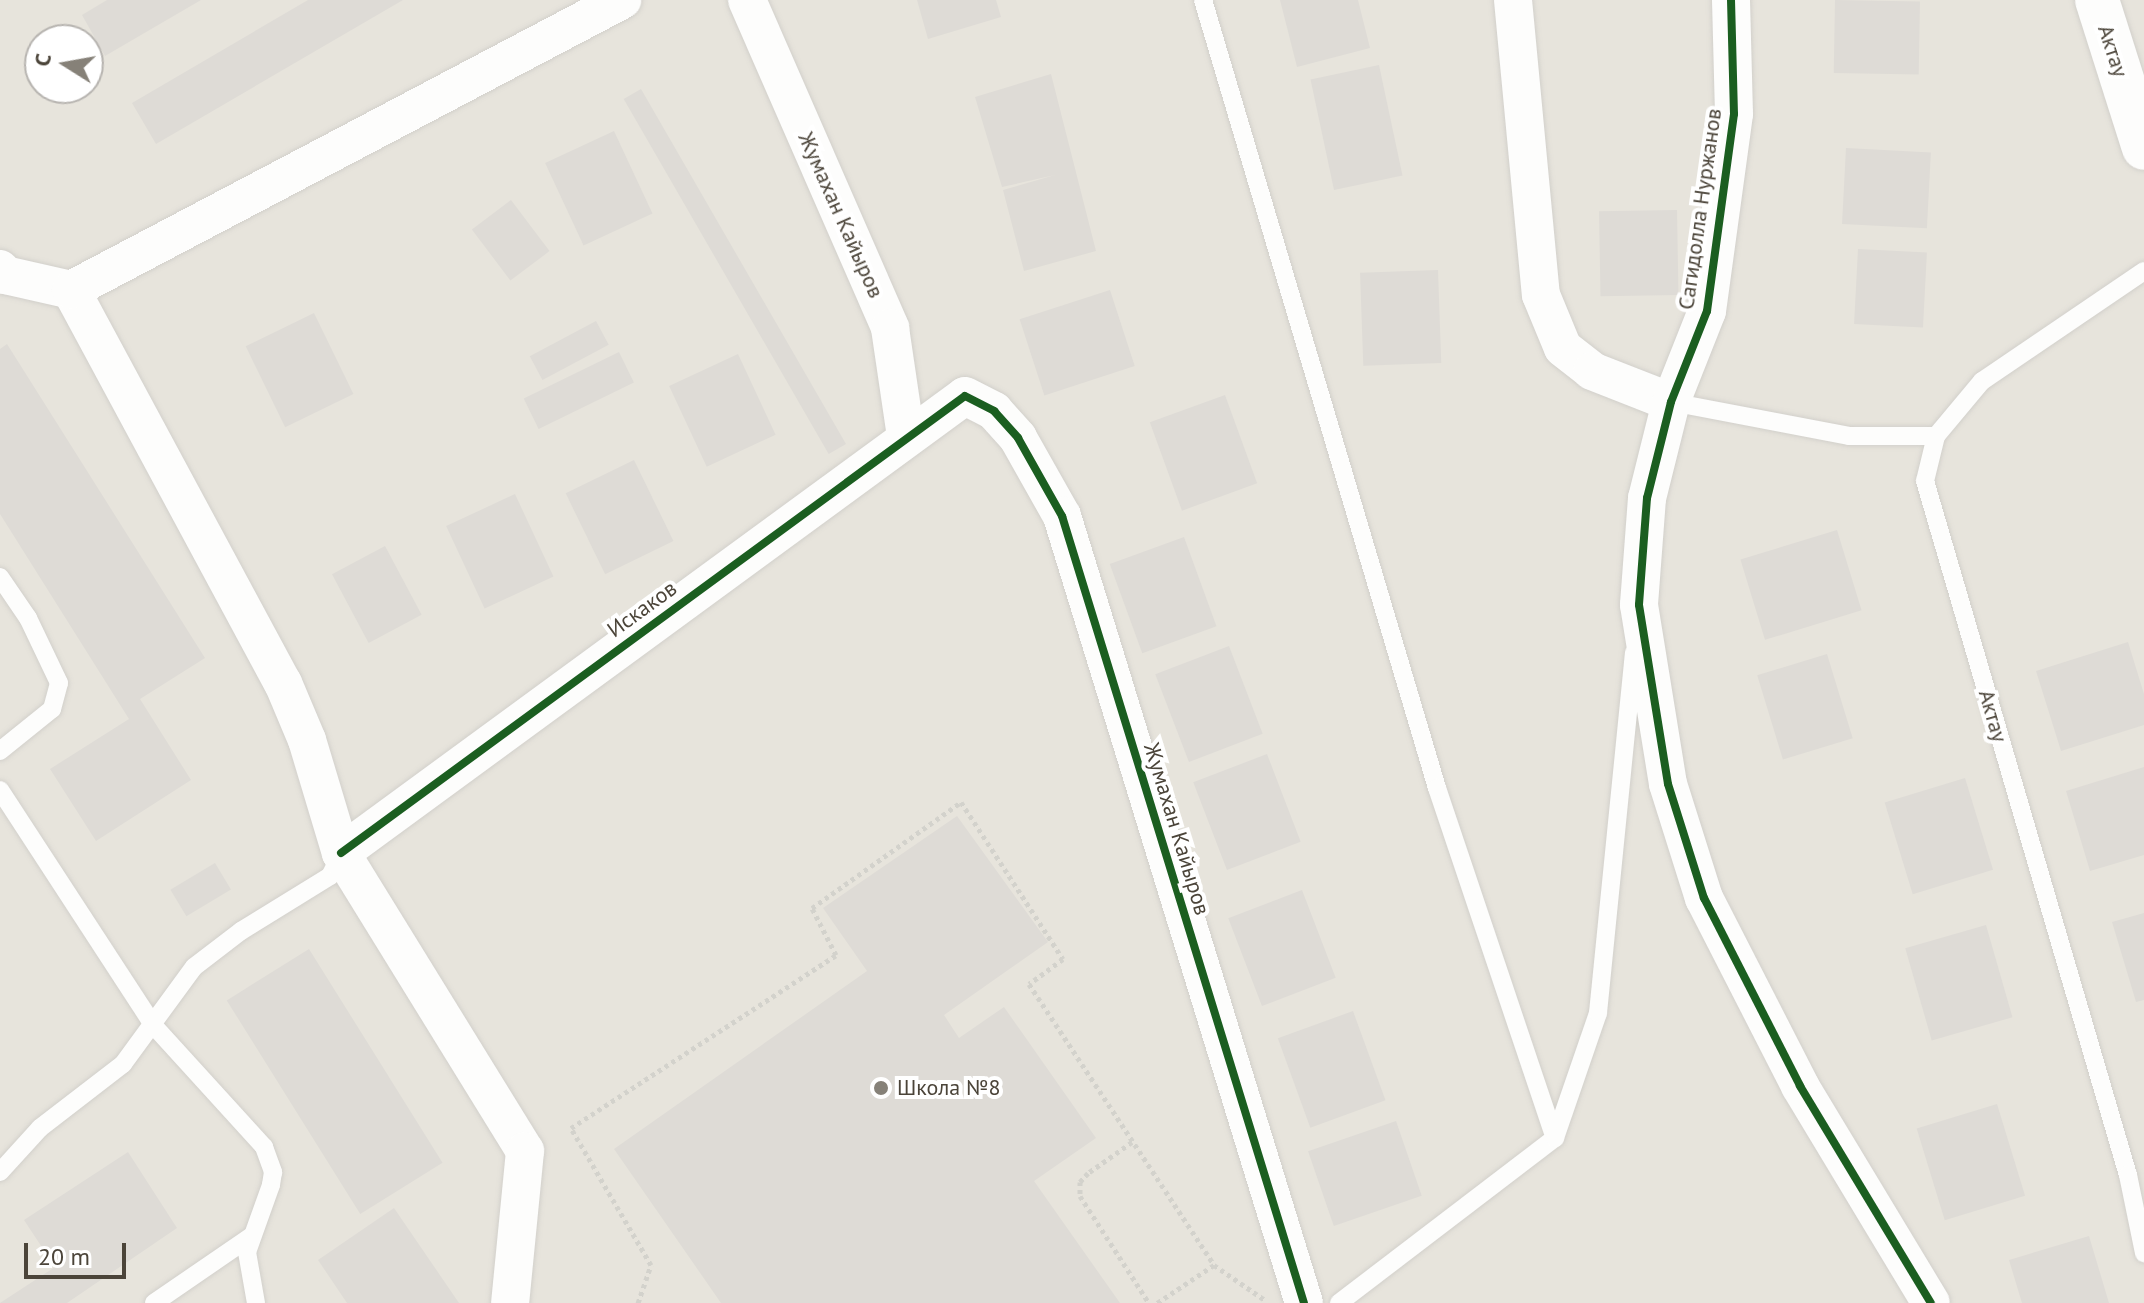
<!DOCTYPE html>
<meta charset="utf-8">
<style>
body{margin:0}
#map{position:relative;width:2144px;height:1303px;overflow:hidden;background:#f4f2ee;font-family:"PT Sans",sans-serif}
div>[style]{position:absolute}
.residential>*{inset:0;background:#e7e4dc}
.building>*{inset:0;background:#dedbd6;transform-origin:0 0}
.path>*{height:5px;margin-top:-2.5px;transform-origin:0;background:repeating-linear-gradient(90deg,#d3d2cc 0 4px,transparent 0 8px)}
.roads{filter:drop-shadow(0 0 2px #d2d0cb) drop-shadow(0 0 2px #d2d0cb)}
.service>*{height:18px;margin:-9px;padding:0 9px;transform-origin:9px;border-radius:9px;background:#fdfdfc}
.minor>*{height:38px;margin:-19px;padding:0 19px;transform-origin:19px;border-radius:19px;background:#fdfdfc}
.tertiary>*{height:44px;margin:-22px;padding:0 22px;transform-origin:22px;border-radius:22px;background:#fdfdfc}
.cycleway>*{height:8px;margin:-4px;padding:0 4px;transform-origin:4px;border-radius:4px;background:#1b5e20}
.dots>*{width:22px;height:22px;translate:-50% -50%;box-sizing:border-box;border:4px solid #fff;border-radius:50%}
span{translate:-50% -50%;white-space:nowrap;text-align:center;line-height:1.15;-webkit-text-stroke:8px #fff;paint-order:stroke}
.street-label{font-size:22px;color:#4b4439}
.poi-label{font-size:22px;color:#4b4439}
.left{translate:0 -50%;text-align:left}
.north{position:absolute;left:24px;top:24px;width:80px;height:80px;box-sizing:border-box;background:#fff;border:2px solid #b7b4b0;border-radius:50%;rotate:281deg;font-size:22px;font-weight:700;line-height:32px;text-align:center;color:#4b4439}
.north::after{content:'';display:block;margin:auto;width:28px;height:36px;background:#868178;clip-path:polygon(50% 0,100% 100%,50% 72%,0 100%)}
.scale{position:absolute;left:24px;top:1243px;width:102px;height:36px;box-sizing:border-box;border:4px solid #4b4439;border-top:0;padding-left:10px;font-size:24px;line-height:28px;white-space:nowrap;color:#4b4439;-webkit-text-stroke:6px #fff;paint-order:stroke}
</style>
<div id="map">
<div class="residential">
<div style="clip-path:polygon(evenodd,0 0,2144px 0,2144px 1303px,0 1303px,0 0,40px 40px,88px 40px,88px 88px,40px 88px,40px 40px)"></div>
</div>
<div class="building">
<div style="clip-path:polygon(107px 0,201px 0,105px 56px,82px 15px)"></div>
<div style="clip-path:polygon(308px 0,403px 0,156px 144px,132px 103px)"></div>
<div style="clip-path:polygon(917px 0,996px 0,1001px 17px,928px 39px)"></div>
<div style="clip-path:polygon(1280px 0,1358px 0,1370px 48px,1297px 67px)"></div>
<div style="left:1835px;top:0;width:85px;height:73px;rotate:1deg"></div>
<div style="left:1379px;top:65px;width:113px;height:70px;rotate:78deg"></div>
<div style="clip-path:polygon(1051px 74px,1096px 251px,1024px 271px,1003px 190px,1055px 175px,1002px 187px,975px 97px)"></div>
<div style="left:641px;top:89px;width:410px;height:20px;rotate:60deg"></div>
<div style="left:614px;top:131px;width:91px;height:76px;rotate:65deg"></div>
<div style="left:1846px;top:148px;width:85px;height:76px;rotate:3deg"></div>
<div style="left:511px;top:200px;width:64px;height:49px;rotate:53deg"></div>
<div style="left:1677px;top:210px;width:85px;height:78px;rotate:89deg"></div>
<div style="left:1858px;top:249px;width:69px;height:75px;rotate:3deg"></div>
<div style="left:1438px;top:270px;width:93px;height:78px;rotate:88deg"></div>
<div style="left:1110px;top:290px;width:80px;height:95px;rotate:72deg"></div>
<div style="left:314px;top:313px;width:90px;height:76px;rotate:64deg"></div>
<div style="left:596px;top:321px;width:27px;height:75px;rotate:62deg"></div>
<div style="clip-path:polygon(7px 344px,205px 658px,140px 699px,191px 780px,96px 841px,50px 769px,129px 719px,0 514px,0 349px)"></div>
<div style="left:619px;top:352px;width:34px;height:106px;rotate:64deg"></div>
<div style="left:738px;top:354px;width:89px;height:76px;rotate:65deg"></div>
<div style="left:1225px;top:395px;width:94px;height:80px;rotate:70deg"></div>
<div style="left:634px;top:460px;width:90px;height:76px;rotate:64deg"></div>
<div style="left:515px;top:494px;width:91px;height:76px;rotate:65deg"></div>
<div style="left:1837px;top:530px;width:84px;height:101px;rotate:73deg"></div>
<div style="left:1184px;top:537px;width:95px;height:79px;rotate:70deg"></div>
<div style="left:385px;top:546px;width:78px;height:60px;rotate:62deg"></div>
<div style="clip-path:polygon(2128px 642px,2144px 694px,2144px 725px,2061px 751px,2036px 671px)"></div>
<div style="left:1229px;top:646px;width:94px;height:79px;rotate:69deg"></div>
<div style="left:1827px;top:654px;width:88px;height:73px;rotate:73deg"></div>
<div style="left:1267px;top:754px;width:94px;height:79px;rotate:69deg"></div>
<div style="clip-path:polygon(2144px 767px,2144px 855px,2090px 871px,2066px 791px)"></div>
<div style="left:1965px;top:778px;width:96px;height:84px;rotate:73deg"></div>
<div style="clip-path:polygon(957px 816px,1048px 942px,944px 1015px,959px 1038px,1004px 1007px,1096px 1138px,1034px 1181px,1120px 1303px,721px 1303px,614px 1149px,867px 971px,823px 908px)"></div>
<div style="left:215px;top:863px;width:31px;height:52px;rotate:59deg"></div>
<div style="left:1302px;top:890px;width:94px;height:79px;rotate:69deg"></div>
<div style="clip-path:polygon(2144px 913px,2144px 1000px,2136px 1002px,2112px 922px)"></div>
<div style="left:1986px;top:925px;width:96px;height:84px;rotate:74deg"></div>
<div style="left:309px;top:949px;width:252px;height:97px;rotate:58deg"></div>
<div style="left:1353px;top:1011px;width:95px;height:80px;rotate:70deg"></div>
<div style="left:1997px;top:1104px;width:96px;height:84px;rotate:73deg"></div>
<div style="left:1396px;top:1121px;width:79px;height:93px;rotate:71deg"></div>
<div style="clip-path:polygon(128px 1152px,177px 1228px,67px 1303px,0 1303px,55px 1267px,24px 1220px)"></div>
<div style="clip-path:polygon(394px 1208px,459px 1303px,347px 1303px,318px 1260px)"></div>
<div style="clip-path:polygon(2089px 1236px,2109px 1303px,2022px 1303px,2009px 1260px)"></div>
</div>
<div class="path">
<div style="left:1132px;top:1142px;width:54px;rotate:144.8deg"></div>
<div style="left:1088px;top:1173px;width:12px;rotate:132deg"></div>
<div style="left:1080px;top:1182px;width:14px;rotate:90deg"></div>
<div style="left:1080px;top:1196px;width:127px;rotate:57.2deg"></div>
<div style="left:1214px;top:1265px;width:62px;rotate:34.5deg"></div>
<div style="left:638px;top:1303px;width:40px;rotate:-71.1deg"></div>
<div style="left:651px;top:1265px;width:159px;rotate:-120.3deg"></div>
<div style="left:571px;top:1128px;width:316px;rotate:-33.1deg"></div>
<div style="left:836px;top:955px;width:53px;rotate:-117.1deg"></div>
<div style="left:812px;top:908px;width:183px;rotate:-35.4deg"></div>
<div style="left:961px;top:802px;width:187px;rotate:57deg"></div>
<div style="left:1063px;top:959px;width:42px;rotate:143.7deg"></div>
<div style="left:1029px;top:984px;width:336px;rotate:56.6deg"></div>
<div style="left:1214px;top:1265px;width:69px;rotate:146.3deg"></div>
</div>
<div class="roads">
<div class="service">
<div style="left:1203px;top:0;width:822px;rotate:73.46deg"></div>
<div style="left:1437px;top:788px;width:369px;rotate:71.4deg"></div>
<div style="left:2144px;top:271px;width:196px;rotate:145.8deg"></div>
<div style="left:1982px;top:381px;width:72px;rotate:129.9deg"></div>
<div style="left:1936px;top:436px;width:46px;rotate:103.7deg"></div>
<div style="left:1925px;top:481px;width:723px;rotate:73.7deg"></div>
<div style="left:2128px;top:1175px;width:80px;rotate:78.4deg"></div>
<div style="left:1671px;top:402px;width:181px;rotate:10.8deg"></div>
<div style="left:1849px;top:436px;width:87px"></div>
<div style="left:0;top:577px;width:50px;rotate:55.7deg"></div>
<div style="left:28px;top:618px;width:72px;rotate:64.5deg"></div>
<div style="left:59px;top:683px;width:27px;rotate:105deg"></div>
<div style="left:52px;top:709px;width:67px;rotate:141.1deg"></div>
<div style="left:0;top:790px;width:282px;rotate:56.9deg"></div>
<div style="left:154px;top:1026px;width:164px;rotate:47.7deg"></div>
<div style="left:264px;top:1147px;width:27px;rotate:70deg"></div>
<div style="left:273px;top:1172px;width:13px;rotate:99deg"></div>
<div style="left:271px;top:1185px;width:71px;rotate:109.7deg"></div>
<div style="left:247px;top:1252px;width:52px;rotate:80deg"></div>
<div style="left:0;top:1172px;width:59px;rotate:-47.7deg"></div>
<div style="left:40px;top:1128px;width:105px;rotate:-37.6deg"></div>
<div style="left:123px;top:1064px;width:120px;rotate:-53.8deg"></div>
<div style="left:194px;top:967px;width:59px;rotate:-37.5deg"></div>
<div style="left:241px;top:931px;width:105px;rotate:-31.7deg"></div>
<div style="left:330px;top:876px;width:25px;rotate:-63deg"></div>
<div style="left:154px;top:1303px;width:116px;rotate:-34.5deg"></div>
<div style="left:1339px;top:1303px;width:272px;rotate:-37.4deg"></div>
<div style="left:1555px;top:1138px;width:132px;rotate:-71deg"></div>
<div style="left:1598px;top:1013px;width:362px;rotate:-84.3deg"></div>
</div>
<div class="minor">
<div style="left:747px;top:0;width:358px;rotate:66.4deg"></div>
<div style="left:890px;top:328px;width:110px;rotate:81.6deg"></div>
<div style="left:1513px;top:0;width:296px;rotate:84.6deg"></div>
<div style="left:1541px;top:295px;width:57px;rotate:67.5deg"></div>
<div style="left:1563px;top:348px;width:37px;rotate:38deg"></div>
<div style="left:1592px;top:371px;width:85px;rotate:21.4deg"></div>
<div style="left:1731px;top:0;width:114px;rotate:88.5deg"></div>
<div style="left:1734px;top:114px;width:199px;rotate:97.8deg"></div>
<div style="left:1707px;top:311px;width:98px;rotate:111.6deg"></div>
<div style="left:1671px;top:402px;width:99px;rotate:104deg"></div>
<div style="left:1647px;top:498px;width:107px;rotate:94.3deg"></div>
<div style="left:1639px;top:605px;width:181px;rotate:80.8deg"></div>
<div style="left:1668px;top:784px;width:120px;rotate:72.5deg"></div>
<div style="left:1704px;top:898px;width:211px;rotate:62.9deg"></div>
<div style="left:1800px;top:1086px;width:253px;rotate:58.9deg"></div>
<div style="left:0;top:269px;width:8px;rotate:50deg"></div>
<div style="left:5px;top:275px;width:68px;rotate:12.8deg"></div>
<div style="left:71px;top:290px;width:447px;rotate:61.7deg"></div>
<div style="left:283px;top:683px;width:62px;rotate:67.2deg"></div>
<div style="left:307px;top:740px;width:118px;rotate:73.3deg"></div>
<div style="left:341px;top:853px;width:350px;rotate:58.3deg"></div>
<div style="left:525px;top:1151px;width:153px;rotate:95.6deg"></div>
<div style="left:71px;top:290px;width:623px;rotate:-27.76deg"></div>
<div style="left:341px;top:853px;width:773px;rotate:-36.22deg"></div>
<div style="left:965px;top:396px;width:33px;rotate:27deg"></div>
<div style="left:994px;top:411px;width:36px;rotate:48deg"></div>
<div style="left:1018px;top:438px;width:90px;rotate:60.6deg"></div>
<div style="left:1062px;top:516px;width:823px;rotate:72.91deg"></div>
</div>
<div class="tertiary">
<div style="left:2097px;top:0;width:155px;rotate:72.4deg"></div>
</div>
</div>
<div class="cycleway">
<div style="left:1731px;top:0;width:114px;rotate:88.5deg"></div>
<div style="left:1734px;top:114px;width:199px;rotate:97.8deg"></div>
<div style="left:1707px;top:311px;width:98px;rotate:111.6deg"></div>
<div style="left:1671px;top:402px;width:99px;rotate:104deg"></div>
<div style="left:1647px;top:498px;width:107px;rotate:94.3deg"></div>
<div style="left:1639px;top:605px;width:181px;rotate:80.8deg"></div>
<div style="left:1668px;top:784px;width:120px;rotate:72.5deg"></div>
<div style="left:1704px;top:898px;width:211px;rotate:62.9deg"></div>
<div style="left:1800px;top:1086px;width:253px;rotate:58.9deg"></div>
<div style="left:341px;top:853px;width:773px;rotate:-36.22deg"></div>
<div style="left:965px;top:396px;width:33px;rotate:27deg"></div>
<div style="left:994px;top:411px;width:36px;rotate:48deg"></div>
<div style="left:1018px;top:438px;width:90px;rotate:60.6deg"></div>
<div style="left:1062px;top:516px;width:823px;rotate:72.91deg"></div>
</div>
<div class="dots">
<div style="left:881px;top:1088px;background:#868178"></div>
</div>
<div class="street-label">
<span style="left:2113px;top:51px;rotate:72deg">Актау</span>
<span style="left:1700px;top:209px;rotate:-82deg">Сагидолла Нуржанов</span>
<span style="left:841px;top:215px;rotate:66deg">Жумахан Кайыров</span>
<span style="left:642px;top:609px;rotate:-36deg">Искаков</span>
<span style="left:1993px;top:716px;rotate:74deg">Актау</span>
<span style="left:1177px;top:829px;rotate:73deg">Жумахан Кайыров</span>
</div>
<div class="poi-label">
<span class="left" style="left:897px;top:1088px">Школа №8</span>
</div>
<div class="north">С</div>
<div class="scale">20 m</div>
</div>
